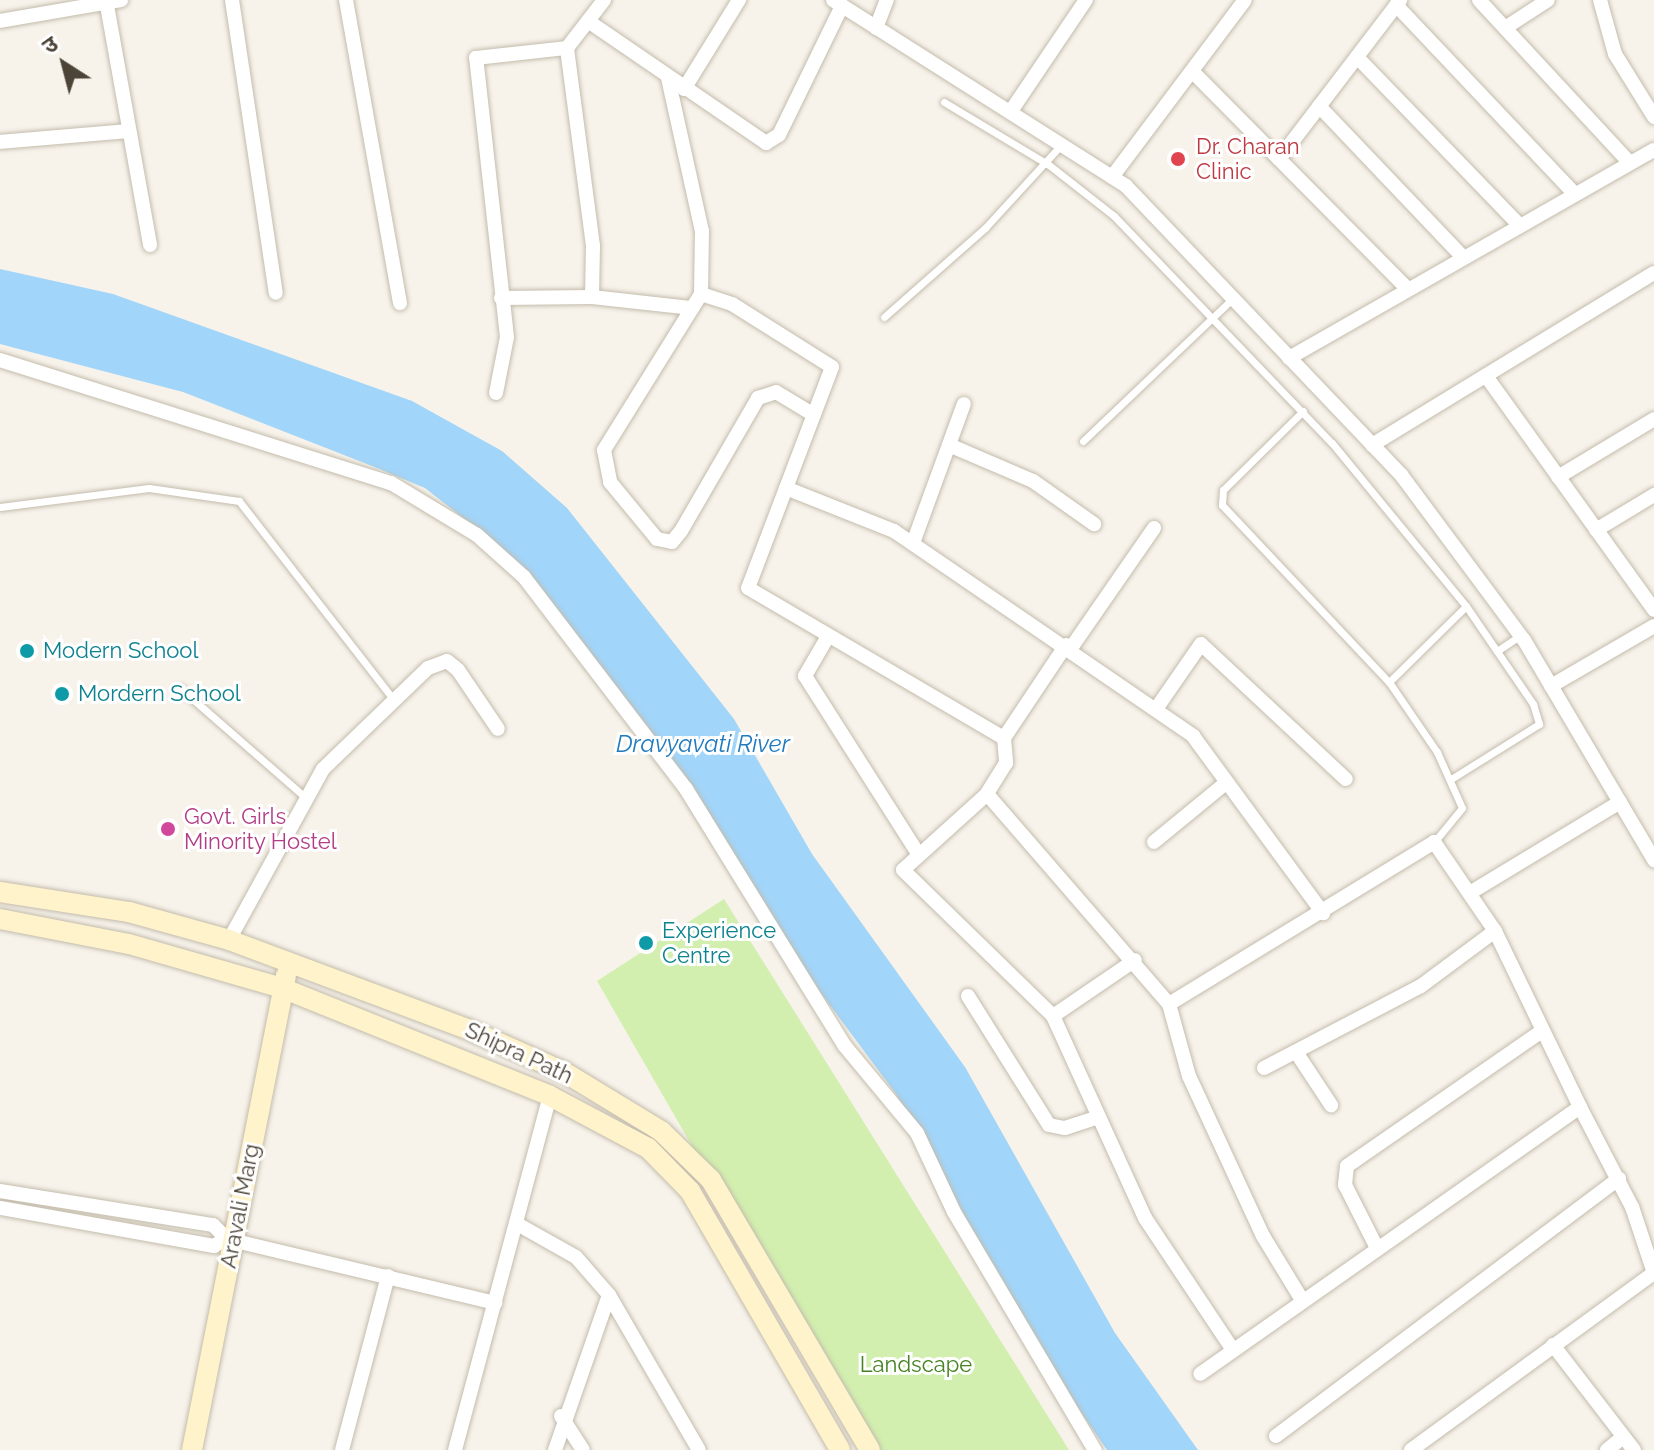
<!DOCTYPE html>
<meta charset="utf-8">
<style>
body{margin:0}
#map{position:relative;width:1654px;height:1450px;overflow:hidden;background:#f7f3eb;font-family:Raleway,"Noto Sans Devanagari",sans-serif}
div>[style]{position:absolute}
.green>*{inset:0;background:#d2efaf}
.water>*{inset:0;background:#a1d5f9}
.roads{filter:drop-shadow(0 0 2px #c4bcac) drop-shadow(0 0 2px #c4bcac)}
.lane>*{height:7px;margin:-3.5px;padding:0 3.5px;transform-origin:3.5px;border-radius:3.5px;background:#fff}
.street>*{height:14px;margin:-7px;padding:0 7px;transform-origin:7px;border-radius:7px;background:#fff}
.secondary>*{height:20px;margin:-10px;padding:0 10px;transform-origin:10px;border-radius:10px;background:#fff3cc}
.dots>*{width:22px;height:22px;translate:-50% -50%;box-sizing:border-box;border:4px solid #fff;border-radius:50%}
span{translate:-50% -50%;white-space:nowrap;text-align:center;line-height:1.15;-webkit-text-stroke:6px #fff;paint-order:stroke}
.health-label{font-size:22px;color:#be3a42}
.left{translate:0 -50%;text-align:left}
.culture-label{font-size:22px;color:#0d838f}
.hotel-label{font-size:22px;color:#b23c85}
.street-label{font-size:22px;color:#4c4437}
.park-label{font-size:22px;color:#448121}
.water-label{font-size:24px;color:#207abe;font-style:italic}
.north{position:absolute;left:24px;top:24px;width:80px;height:80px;-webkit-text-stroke:6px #fff;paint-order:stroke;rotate:324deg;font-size:22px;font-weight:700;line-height:32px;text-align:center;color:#4c4437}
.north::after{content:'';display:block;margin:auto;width:28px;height:36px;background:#4c4437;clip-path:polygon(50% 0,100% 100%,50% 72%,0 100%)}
</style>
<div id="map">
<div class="green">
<div style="clip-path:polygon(724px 899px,1069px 1450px,867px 1450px,597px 981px)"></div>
</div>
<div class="water">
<div style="clip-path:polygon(0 269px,113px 294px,412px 401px,502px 451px,567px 508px,734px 719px,812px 854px,965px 1067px,1115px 1333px,1198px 1450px,1107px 1450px,1045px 1361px,896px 1094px,774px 930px,665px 757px,504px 550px,425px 488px,372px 466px,183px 392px,0 344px)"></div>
</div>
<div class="roads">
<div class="lane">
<div style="left:944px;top:102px;width:122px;rotate:31deg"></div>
<div style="left:1049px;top:165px;width:83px;rotate:38.1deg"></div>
<div style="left:1114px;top:216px;width:315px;rotate:46.2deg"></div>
<div style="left:1332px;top:443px;width:211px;rotate:50.6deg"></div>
<div style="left:1466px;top:606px;width:119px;rotate:55.6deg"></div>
<div style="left:1533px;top:704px;width:21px;rotate:73deg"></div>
<div style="left:1539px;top:724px;width:104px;rotate:148deg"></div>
<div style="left:884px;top:317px;width:135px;rotate:-41.4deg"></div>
<div style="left:985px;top:228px;width:114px;rotate:-47.5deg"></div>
<div style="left:1303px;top:411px;width:112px;rotate:135.4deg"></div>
<div style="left:1223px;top:490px;width:15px;rotate:94deg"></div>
<div style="left:1222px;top:505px;width:243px;rotate:46.7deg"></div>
<div style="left:1389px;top:682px;width:85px;rotate:55.6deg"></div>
<div style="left:1437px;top:752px;width:61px;rotate:65.9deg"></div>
<div style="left:1462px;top:808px;width:43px;rotate:129.3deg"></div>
<div style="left:1083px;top:441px;width:207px;rotate:-43.6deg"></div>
<div style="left:0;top:507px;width:150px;rotate:-7.3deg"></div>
<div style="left:149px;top:488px;width:91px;rotate:8.2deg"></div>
<div style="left:239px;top:501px;width:251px;rotate:52.1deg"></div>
<div style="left:1497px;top:651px;width:29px;rotate:-34deg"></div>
<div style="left:1389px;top:682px;width:108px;rotate:-44.6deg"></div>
<div style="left:180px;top:688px;width:164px;rotate:41.1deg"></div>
</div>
<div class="street">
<div style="left:106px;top:0;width:249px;rotate:79.8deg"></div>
<div style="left:232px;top:0;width:296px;rotate:81.5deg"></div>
<div style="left:346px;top:0;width:308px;rotate:79.9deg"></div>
<div style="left:833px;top:0;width:347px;rotate:32.4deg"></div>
<div style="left:1126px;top:186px;width:400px;rotate:46.4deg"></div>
<div style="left:1402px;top:476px;width:204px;rotate:53.4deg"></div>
<div style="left:1524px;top:640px;width:256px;rotate:59.4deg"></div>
<div style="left:1479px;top:0;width:219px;rotate:47.2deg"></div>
<div style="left:1600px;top:0;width:56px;rotate:74.5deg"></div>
<div style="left:1615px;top:54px;width:74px;rotate:58.2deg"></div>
<div style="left:1396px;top:5px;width:259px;rotate:46.6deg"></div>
<div style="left:0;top:21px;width:123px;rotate:-9.8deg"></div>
<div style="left:588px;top:21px;width:216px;rotate:34.4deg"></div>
<div style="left:766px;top:143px;width:15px;rotate:-32deg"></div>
<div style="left:779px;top:135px;width:144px;rotate:-64deg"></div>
<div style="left:876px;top:28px;width:30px;rotate:-69deg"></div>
<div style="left:1505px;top:28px;width:51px;rotate:-33.1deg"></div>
<div style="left:1357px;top:57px;width:233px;rotate:46deg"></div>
<div style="left:1192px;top:71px;width:307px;rotate:45.3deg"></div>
<div style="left:668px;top:78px;width:157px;rotate:77.5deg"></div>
<div style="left:702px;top:231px;width:63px;rotate:90.9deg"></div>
<div style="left:701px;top:294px;width:33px;rotate:18deg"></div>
<div style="left:732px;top:304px;width:118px;rotate:32.2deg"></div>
<div style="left:832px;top:367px;width:236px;rotate:110.8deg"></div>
<div style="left:748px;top:588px;width:297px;rotate:30.4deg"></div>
<div style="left:684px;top:89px;width:105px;rotate:-58.3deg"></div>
<div style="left:1319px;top:106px;width:209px;rotate:46.4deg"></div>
<div style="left:1011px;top:111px;width:134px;rotate:-56deg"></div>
<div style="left:0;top:142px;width:128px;rotate:-4.9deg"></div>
<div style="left:1279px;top:159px;width:200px;rotate:-52.7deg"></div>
<div style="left:1112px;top:177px;width:221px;rotate:-53.1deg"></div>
<div style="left:701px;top:294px;width:184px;rotate:121.9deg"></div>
<div style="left:604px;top:450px;width:33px;rotate:79deg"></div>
<div style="left:610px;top:482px;width:74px;rotate:50.5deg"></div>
<div style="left:657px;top:539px;width:15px;rotate:11deg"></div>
<div style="left:672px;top:542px;width:14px;rotate:-51deg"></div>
<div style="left:681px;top:531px;width:154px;rotate:-59.9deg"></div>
<div style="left:758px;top:398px;width:19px;rotate:-18deg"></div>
<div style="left:776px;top:392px;width:44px;rotate:31.2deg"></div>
<div style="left:592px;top:297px;width:51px;rotate:-88.9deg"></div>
<div style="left:593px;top:246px;width:200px;rotate:-97.5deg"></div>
<div style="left:567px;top:48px;width:61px;rotate:-52.4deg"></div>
<div style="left:501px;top:298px;width:91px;rotate:-0.6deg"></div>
<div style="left:592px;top:297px;width:101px;rotate:6.3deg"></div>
<div style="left:1289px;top:358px;width:420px;rotate:-29.7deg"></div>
<div style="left:0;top:360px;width:410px;rotate:17.5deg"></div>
<div style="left:391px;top:483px;width:100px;rotate:31.2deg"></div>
<div style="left:477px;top:535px;width:63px;rotate:41.8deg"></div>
<div style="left:524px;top:577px;width:267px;rotate:52.6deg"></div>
<div style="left:686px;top:789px;width:301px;rotate:58.3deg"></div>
<div style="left:844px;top:1045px;width:114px;rotate:50.3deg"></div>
<div style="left:917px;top:1133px;width:87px;rotate:64.9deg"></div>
<div style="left:954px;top:1212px;width:277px;rotate:59.4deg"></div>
<div style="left:1486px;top:376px;width:288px;rotate:54.3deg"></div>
<div style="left:496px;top:393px;width:57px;rotate:-78.9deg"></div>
<div style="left:507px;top:337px;width:281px;rotate:-96.3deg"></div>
<div style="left:476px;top:58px;width:92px;rotate:-6.3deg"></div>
<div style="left:949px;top:445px;width:91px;rotate:23.2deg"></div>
<div style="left:1033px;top:481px;width:75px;rotate:35.2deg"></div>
<div style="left:1372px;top:445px;width:330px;rotate:-31.4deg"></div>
<div style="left:1558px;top:477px;width:112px;rotate:-31.1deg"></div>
<div style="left:786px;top:488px;width:116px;rotate:21.7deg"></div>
<div style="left:894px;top:531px;width:363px;rotate:34.4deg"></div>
<div style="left:1193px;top:736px;width:220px;rotate:53.7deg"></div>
<div style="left:1596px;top:530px;width:68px;rotate:-31.1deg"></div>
<div style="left:913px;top:543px;width:148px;rotate:-69.9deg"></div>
<div style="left:827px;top:638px;width:44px;rotate:120.1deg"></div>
<div style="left:805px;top:676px;width:212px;rotate:57.5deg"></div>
<div style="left:1066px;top:645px;width:112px;rotate:123.7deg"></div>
<div style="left:1004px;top:738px;width:25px;rotate:85deg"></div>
<div style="left:1006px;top:763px;width:36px;rotate:122deg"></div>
<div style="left:987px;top:794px;width:278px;rotate:49.1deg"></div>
<div style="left:1169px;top:1004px;width:75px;rotate:74.5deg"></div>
<div style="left:1189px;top:1076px;width:176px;rotate:65.2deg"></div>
<div style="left:1263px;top:1236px;width:75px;rotate:58.6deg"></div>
<div style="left:1071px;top:648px;width:146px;rotate:-55.3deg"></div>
<div style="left:1551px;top:686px;width:119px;rotate:-30.2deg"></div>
<div style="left:1156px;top:709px;width:79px;rotate:-55.3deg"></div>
<div style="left:1201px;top:644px;width:198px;rotate:43deg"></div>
<div style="left:987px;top:794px;width:113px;rotate:137.9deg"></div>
<div style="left:903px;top:870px;width:209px;rotate:44.2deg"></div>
<div style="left:1053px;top:1016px;width:222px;rotate:65.5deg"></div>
<div style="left:1145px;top:1218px;width:159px;rotate:56.3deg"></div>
<div style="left:1154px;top:842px;width:94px;rotate:-39.4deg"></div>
<div style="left:1473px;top:891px;width:172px;rotate:-31.2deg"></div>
<div style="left:229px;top:940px;width:195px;rotate:-61.2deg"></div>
<div style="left:323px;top:769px;width:146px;rotate:-43.9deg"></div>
<div style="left:428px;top:668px;width:20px;rotate:-20deg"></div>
<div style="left:447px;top:661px;width:14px;rotate:39deg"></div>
<div style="left:458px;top:670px;width:71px;rotate:55.9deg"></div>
<div style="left:968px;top:996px;width:152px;rotate:57.9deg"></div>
<div style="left:1049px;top:1125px;width:16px;rotate:11deg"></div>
<div style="left:1065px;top:1128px;width:35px;rotate:-18deg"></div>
<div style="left:1169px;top:1004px;width:311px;rotate:-31.4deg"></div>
<div style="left:1434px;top:842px;width:108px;rotate:55.6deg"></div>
<div style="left:1495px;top:931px;width:195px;rotate:64.2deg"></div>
<div style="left:1580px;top:1107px;width:464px;rotate:144.9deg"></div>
<div style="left:1053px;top:1016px;width:99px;rotate:-34.3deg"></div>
<div style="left:1296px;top:1052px;width:64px;rotate:56.6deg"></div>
<div style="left:1264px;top:1068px;width:177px;rotate:-27.6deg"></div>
<div style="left:1421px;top:986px;width:92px;rotate:-36.6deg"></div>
<div style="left:0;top:1191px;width:216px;rotate:9.1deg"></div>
<div style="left:213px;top:1225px;width:18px;rotate:45deg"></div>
<div style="left:226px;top:1238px;width:14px;rotate:146deg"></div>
<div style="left:214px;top:1246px;width:217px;rotate:-169.9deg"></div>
<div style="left:519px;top:1225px;width:65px;rotate:29.3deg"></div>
<div style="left:576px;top:1257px;width:50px;rotate:49deg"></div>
<div style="left:609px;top:1295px;width:179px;rotate:59.9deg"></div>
<div style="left:227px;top:1239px;width:276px;rotate:13.4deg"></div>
<div style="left:1377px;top:1248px;width:71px;rotate:-116.9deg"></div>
<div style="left:1345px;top:1185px;width:19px;rotate:-84deg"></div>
<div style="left:1347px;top:1166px;width:237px;rotate:-34.7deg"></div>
<div style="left:1553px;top:1345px;width:133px;rotate:52.4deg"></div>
<div style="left:561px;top:1416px;width:40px;rotate:57.1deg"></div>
<div style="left:1276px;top:1436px;width:429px;rotate:-36.9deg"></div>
<div style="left:342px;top:1450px;width:180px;rotate:-75.2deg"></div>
<div style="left:455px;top:1450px;width:367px;rotate:-75deg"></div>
<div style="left:555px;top:1450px;width:164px;rotate:-70.8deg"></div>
<div style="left:1411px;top:1450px;width:301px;rotate:-36.1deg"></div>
<div style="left:1654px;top:1273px;width:70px;rotate:-108.4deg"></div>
<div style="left:1632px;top:1207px;width:113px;rotate:-117.5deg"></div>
<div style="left:1607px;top:1450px;width:21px;rotate:-39deg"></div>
</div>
<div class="secondary">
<div style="left:0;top:892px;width:131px;rotate:8.8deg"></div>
<div style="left:129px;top:912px;width:104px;rotate:15.6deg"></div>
<div style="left:229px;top:940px;width:259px;rotate:20.5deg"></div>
<div style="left:472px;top:1031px;width:101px;rotate:24deg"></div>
<div style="left:564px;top:1072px;width:114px;rotate:31.3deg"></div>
<div style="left:661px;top:1131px;width:70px;rotate:44.4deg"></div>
<div style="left:711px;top:1180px;width:313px;rotate:59.5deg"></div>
<div style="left:0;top:919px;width:131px;rotate:11deg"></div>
<div style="left:129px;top:944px;width:159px;rotate:16deg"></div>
<div style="left:282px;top:988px;width:289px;rotate:21.9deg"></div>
<div style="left:550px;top:1096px;width:111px;rotate:28deg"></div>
<div style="left:648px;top:1148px;width:60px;rotate:45.7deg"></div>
<div style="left:690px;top:1191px;width:299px;rotate:59.9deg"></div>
<div style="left:192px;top:1450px;width:484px;rotate:-78.8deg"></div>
</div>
</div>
<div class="dots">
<div style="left:1178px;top:159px;background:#e0444e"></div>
<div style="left:27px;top:651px;background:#0f9aa8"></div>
<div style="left:62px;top:694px;background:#0f9aa8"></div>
<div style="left:168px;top:829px;background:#d1479c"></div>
<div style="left:646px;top:943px;background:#0f9aa8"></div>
</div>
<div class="health-label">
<span class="left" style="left:1196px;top:159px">Dr. Charan<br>Clinic</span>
</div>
<div class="culture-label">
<span class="left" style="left:43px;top:651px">Modern School</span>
<span class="left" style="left:78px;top:694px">Mordern School</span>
<span class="left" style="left:662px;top:943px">Experience<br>Centre</span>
</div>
<div class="hotel-label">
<span class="left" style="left:184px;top:829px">Govt. Girls<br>Minority Hostel</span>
</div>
<div class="street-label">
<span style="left:519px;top:1053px;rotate:25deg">Shipra Path</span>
<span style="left:240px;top:1206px;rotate:-79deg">Aravali Marg</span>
</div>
<div class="park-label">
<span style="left:916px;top:1365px">Landscape</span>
</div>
<div class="water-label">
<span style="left:703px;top:744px">Dravyavati River</span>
</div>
<div class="north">उ</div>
</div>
